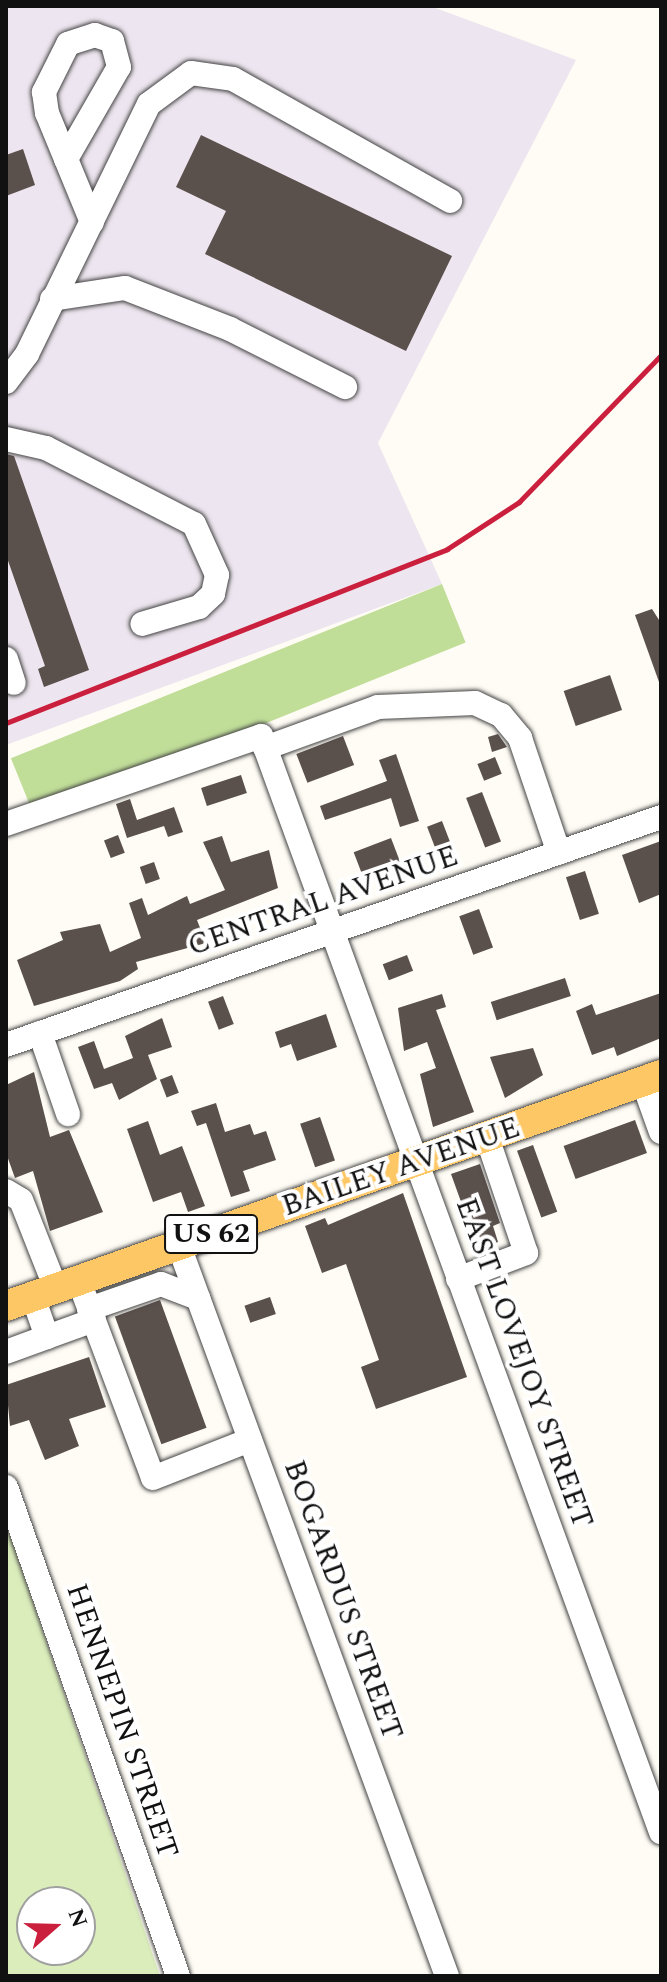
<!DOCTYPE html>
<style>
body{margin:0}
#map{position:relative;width:667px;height:1982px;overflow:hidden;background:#fffcf5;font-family:Spectral,serif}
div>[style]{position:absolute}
.industrial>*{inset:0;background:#ede5ef}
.green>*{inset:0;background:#dbedbb}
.forest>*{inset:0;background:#c1de99;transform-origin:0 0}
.building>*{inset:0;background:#5a504c;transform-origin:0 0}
.roads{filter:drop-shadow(0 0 2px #444) drop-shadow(0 0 2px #444)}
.minor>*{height:24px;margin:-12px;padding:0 12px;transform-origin:12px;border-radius:12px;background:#fff}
.major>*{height:30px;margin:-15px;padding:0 15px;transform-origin:15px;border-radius:15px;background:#fec765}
.rail>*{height:5px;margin:-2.5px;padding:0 2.5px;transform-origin:2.5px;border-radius:2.5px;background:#ca203d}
span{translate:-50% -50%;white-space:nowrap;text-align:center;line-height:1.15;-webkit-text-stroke:8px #fff;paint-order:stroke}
.shield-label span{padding:2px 6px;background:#fff;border:2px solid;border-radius:6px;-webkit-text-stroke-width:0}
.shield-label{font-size:28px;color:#111;font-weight:700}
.street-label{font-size:30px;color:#111}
.frame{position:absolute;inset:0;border:8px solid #111;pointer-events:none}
.north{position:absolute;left:16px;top:1886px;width:80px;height:80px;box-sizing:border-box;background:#fff;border:2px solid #a0a0a0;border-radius:50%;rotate:70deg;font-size:22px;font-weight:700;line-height:32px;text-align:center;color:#111}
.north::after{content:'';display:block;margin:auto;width:28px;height:36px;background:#ca203d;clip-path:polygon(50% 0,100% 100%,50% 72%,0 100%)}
</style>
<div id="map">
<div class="industrial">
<div style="clip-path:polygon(6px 6px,430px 6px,576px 60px,378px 443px,442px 584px,6px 745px)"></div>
</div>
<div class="green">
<div style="clip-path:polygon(evenodd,6px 1523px,160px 1976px,6px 1976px,6px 1523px,32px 1902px,80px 1902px,80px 1950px,32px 1950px,32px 1902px)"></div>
</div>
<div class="forest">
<div style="left:442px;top:584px;width:63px;height:465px;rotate:68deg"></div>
</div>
<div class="building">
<div style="clip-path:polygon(201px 135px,452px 256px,406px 351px,205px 254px,226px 211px,176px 187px)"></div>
<div style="clip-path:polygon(23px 149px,35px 185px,6px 196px,6px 155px)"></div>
<div style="clip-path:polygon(6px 454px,14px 456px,89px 670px,44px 687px,38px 669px,45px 666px,6px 555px)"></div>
<div style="clip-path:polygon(652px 609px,661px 623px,659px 682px,635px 615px)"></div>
<div style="left:610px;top:675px;width:37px;height:49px;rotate:71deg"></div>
<div style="clip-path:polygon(498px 734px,507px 747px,492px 752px,488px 737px)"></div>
<div style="left:343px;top:736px;width:31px;height:50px;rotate:69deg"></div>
<div style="clip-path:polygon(396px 754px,419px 821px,400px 827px,391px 798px,325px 820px,320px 806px,387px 781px,379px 760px)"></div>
<div style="left:495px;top:757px;width:18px;height:19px;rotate:68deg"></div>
<div style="left:241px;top:775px;width:19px;height:42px;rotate:72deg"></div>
<div style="left:482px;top:792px;width:53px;height:17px;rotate:69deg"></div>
<div style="clip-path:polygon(130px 799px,137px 820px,174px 807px,183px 832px,168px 837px,164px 826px,127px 838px,116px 804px)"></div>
<div style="left:442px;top:821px;width:44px;height:16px;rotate:69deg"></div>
<div style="left:118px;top:835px;width:19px;height:15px;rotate:69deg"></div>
<div style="clip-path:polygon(222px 836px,231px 862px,269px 850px,278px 888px,197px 920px,206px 943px,136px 962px,138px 969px,120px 981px,34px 1006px,17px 960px,63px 940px,60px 932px,100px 924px,110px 952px,141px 938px,129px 903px,142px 898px,148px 915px,187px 896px,190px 904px,225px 890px,203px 842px)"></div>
<div style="left:391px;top:838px;width:28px;height:40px;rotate:69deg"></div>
<div style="clip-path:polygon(661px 841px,661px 894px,639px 903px,622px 855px)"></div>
<div style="left:154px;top:862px;width:18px;height:15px;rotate:71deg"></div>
<div style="left:585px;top:871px;width:45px;height:20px;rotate:72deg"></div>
<div style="left:479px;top:909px;width:41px;height:21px;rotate:70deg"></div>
<div style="left:407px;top:955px;width:17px;height:26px;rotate:69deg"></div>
<div style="left:565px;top:978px;width:19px;height:78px;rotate:72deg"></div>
<div style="clip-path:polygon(661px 993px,661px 1038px,617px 1056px,614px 1047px,592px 1055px,576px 1011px,592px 1004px,596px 1015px)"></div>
<div style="clip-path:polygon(442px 994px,446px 1007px,436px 1010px,474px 1112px,433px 1127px,420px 1074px,436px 1068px,427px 1042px,404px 1051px,398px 1008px)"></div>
<div style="left:223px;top:996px;width:30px;height:16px;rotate:69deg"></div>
<div style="clip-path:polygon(326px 1014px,337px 1047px,297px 1061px,291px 1044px,280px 1048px,275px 1032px)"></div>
<div style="clip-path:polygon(162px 1018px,172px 1047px,148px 1055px,157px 1079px,119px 1100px,112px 1083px,94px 1089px,78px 1047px,94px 1041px,104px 1069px,133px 1058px,125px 1036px)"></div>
<div style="clip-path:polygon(533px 1048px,543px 1075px,505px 1098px,490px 1057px)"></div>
<div style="clip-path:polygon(34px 1072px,50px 1137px,69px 1130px,103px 1212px,50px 1231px,33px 1171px,15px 1178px,6px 1153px,6px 1085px)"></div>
<div style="left:172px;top:1075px;width:19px;height:13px;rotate:69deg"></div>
<div style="clip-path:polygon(216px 1103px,225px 1132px,250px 1124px,254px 1135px,266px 1131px,276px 1160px,243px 1171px,250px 1191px,231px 1197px,206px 1123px,197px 1126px,191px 1111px)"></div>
<div style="left:320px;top:1117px;width:46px;height:21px;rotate:71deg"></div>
<div style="left:635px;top:1120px;width:35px;height:76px;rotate:70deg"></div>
<div style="clip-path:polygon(148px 1121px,160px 1155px,182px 1146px,205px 1206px,188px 1212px,181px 1192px,153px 1202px,127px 1129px)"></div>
<div style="left:533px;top:1145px;width:71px;height:17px;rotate:70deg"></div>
<div style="clip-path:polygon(480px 1164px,500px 1223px,493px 1226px,498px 1242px,478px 1249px,451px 1174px)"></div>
<div style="clip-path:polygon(403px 1193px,467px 1377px,376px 1409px,361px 1367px,379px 1360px,346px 1264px,322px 1273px,305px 1226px,325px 1218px,328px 1225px)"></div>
<div style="left:270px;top:1297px;width:18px;height:27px;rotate:71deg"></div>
<div style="left:160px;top:1300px;width:136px;height:48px;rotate:70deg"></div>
<div style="clip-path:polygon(89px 1357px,106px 1407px,69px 1419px,79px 1446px,45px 1460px,29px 1420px,10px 1426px,6px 1385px)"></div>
</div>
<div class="roads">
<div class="minor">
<div style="left:66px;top:159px;width:106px;rotate:-60.1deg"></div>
<div style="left:119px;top:67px;width:27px;rotate:-105deg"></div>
<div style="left:112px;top:41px;width:18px;rotate:-161deg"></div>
<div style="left:95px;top:35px;width:28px;rotate:162deg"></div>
<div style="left:68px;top:44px;width:54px;rotate:116.6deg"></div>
<div style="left:44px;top:92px;width:21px;rotate:82deg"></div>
<div style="left:47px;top:113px;width:118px;rotate:67.6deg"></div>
<div style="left:52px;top:299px;width:74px;rotate:-8.6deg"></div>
<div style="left:125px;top:288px;width:113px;rotate:21.3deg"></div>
<div style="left:230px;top:329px;width:129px;rotate:26.8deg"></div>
<div style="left:6px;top:382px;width:35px;rotate:-53deg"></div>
<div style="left:27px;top:354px;width:278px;rotate:-64deg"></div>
<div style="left:149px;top:104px;width:52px;rotate:-36.4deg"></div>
<div style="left:191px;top:73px;width:42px;rotate:8.1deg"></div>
<div style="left:233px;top:79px;width:249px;rotate:29.3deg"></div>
<div style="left:6px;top:439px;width:41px;rotate:12.7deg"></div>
<div style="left:46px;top:448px;width:166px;rotate:27.2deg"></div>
<div style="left:194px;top:524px;width:56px;rotate:65.7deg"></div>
<div style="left:217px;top:575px;width:19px;rotate:102deg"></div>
<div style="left:213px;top:594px;width:19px;rotate:137deg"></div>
<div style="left:199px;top:607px;width:59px;rotate:163.4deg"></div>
<div style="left:6px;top:659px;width:25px;rotate:72deg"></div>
<div style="left:265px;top:748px;width:120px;rotate:-19.9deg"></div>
<div style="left:378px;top:707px;width:97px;rotate:-2.4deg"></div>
<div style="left:475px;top:703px;width:29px;rotate:25deg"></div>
<div style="left:501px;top:715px;width:30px;rotate:50deg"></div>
<div style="left:520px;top:738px;width:121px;rotate:71.3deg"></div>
<div style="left:6px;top:824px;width:270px;rotate:-19deg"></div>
<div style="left:261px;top:736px;width:1167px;rotate:69.95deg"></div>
<div style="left:40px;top:1033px;width:86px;rotate:70.9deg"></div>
<div style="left:6px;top:1045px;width:694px;rotate:-19.19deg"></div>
<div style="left:643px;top:1082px;width:53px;rotate:70.2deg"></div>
<div style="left:6px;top:1191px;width:17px;rotate:31deg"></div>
<div style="left:21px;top:1200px;width:96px;rotate:68.5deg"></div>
<div style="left:179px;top:1246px;width:778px;rotate:69.84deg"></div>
<div style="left:458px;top:1279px;width:73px;rotate:-20.9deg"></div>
<div style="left:526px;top:1253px;width:122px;rotate:-108.6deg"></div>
<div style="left:79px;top:1281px;width:210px;rotate:69.4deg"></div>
<div style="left:153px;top:1478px;width:104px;rotate:-21.4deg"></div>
<div style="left:89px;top:1309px;width:76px;rotate:-19.1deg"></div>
<div style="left:161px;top:1284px;width:40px;rotate:21deg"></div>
<div style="left:47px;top:1337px;width:50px;rotate:-19.9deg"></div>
<div style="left:6px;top:1352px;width:44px;rotate:-20.1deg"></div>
<div style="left:47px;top:1337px;width:42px;rotate:-109.3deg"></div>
<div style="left:6px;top:1487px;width:518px;rotate:70.62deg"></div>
</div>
<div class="major">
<div style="left:6px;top:1306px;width:695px;rotate:-19.43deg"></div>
</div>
</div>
<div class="rail">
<div style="left:6px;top:723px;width:474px;rotate:-21.5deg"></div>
<div style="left:447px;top:549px;width:86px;rotate:-33.1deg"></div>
<div style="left:519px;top:502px;width:204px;rotate:-46deg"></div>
</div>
<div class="shield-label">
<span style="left:211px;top:1234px">US 62</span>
</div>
<div class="street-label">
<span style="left:323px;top:901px;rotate:-19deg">CENTRAL AVENUE</span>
<span style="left:401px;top:1167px;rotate:-19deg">BAILEY AVENUE</span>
<span style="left:524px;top:1363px;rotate:70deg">EAST LOVEJOY STREET</span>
<span style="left:343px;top:1600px;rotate:70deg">BOGARDUS STREET</span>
<span style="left:122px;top:1721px;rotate:71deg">HENNEPIN STREET</span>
</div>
<div class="frame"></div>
<div class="north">N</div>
</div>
